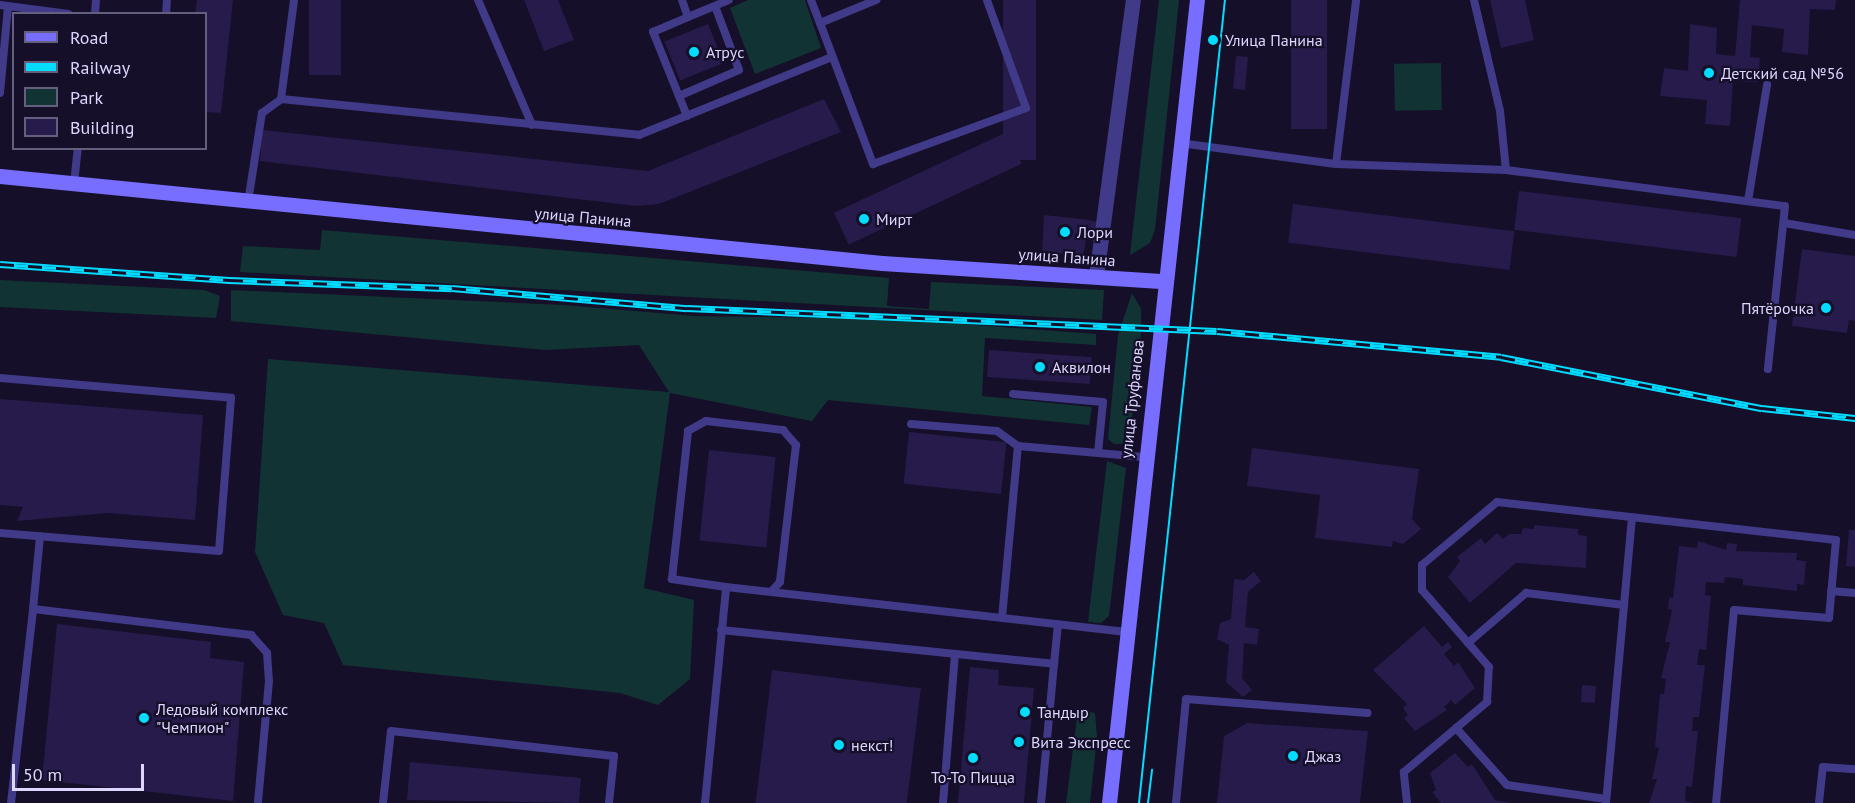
<!DOCTYPE html>
<meta charset="utf-8">
<style>
body{margin:0}
#map{position:relative;width:1855px;height:803px;overflow:hidden;background:#150f29;font-family:"PT Sans",sans-serif}
div>[style]{position:absolute}
.green>*{inset:0;background:#123333;transform-origin:0 0}
.building>*{inset:0;background:#261b4a;transform-origin:0 0}
.lane>*{height:8px;margin:-4px;padding:0 4px;transform-origin:4px;border-radius:4px;background:#403a89}
.street>*{height:15px;margin:-7.5px;padding:0 7.5px;transform-origin:7.5px;border-radius:7.5px;background:#403a89}
.secondary>*{height:15px;margin:-7.5px;padding:0 7.5px;transform-origin:7.5px;border-radius:7.5px;background:#776eff}
.tram>*{height:1.5px;margin:-0.75px;padding:0 0.75px;transform-origin:0.75px;border-radius:0.75px;background:#03dcff}
.rail>*{height:7px;margin-top:-3.5px;transform-origin:0;background:repeating-linear-gradient(90deg,#150f29 0 14px,#03dcff 0 28px);box-sizing:border-box;border-block:2px solid #03dcff}
.dots>*{width:16px;height:16px;translate:-50% -50%;box-sizing:border-box;border:3px solid #150f29;border-radius:50%}
span{translate:-50% -50%;white-space:nowrap;text-align:center;line-height:1.15;-webkit-text-stroke:4.5px #150f29;paint-order:stroke}
.poi-label{font-size:16px;color:#ddd7ff}
.left{translate:0 -50%;text-align:left}
.right{translate:-100% -50%;text-align:right}
.street-label{font-size:16px;color:#ddd7ff}
.legend{position:absolute;left:12px;top:12px;width:195px;height:138px;box-sizing:border-box;background:#150f29;border:2px solid #655f7f;margin:0;padding:8px 10px;list-style:none;font-size:18px;color:#ddd7ff}
.legend li{display:flex;align-items:center;gap:12px;height:30px}
.legend b{width:30px;border:2px solid #655f7f}
.scale{position:absolute;left:12px;top:764px;width:132px;height:27px;box-sizing:border-box;border:3px solid #ddd7ff;border-top:0;padding-left:8px;font-size:18px;line-height:21px;white-space:nowrap;color:#ddd7ff;-webkit-text-stroke:4px #150f29;paint-order:stroke}
</style>
<div id="map">
<div class="green">
<div style="clip-path:polygon(748px 0,805px 0,821px 48px,755px 74px,730px 8px)"></div>
<div style="clip-path:polygon(1159px 0,1179px 0,1155px 230px,1150px 243px,1130px 255px)"></div>
<div style="left:1441px;top:63px;width:47px;height:47px;rotate:89deg"></div>
<div style="clip-path:polygon(322px 230px,889px 278px,887px 306px,929px 309px,931px 282px,1104px 290px,1102px 320px,240px 272px,243px 246px,320px 250px)"></div>
<div style="clip-path:polygon(0 280px,204px 290px,220px 296px,216px 318px,0 307px)"></div>
<div style="clip-path:polygon(231px 290px,564px 305px,694px 316px,896px 319px,1096px 334px,1096px 345px,985px 338px,982px 396px,1092px 407px,1089px 425px,828px 400px,812px 421px,670px 393px,644px 588px,694px 600px,690px 679px,658px 705px,620px 693px,343px 665px,324px 623px,283px 615px,255px 552px,268px 359px,669px 392px,639px 345px,546px 350px,231px 321px)"></div>
<div style="clip-path:polygon(1132px 293px,1141px 309px,1141px 334px,1130px 434px,1122px 444px,1114px 444px,1108px 439px,1118px 335px)"></div>
<div style="clip-path:polygon(1107px 461px,1126px 468px,1109px 616px,1101px 623px,1088px 622px)"></div>
<div style="clip-path:polygon(1078px 710px,1095px 713px,1097px 737px,1090px 803px,1066px 803px)"></div>
</div>
<div class="building">
<div style="clip-path:polygon(197px 0,233px 0,221px 113px,206px 112px,206px 14px,195px 14px)"></div>
<div style="left:309px;top:0;width:32px;height:75px"></div>
<div style="clip-path:polygon(524px 0,558px 0,574px 40px,544px 51px)"></div>
<div style="left:1003px;top:0;width:33px;height:160px"></div>
<div style="left:1291px;top:0;width:36px;height:129px"></div>
<div style="clip-path:polygon(1490px 0,1525px 0,1534px 40px,1501px 48px)"></div>
<div style="clip-path:polygon(1740px 0,1836px 0,1835px 10px,1810px 9px,1808px 55px,1782px 52px,1784px 29px,1752px 25px,1750px 57px,1760px 58px,1758px 82px,1733px 81px,1730px 126px,1705px 124px,1707px 100px,1660px 96px,1664px 68px,1688px 71px,1690px 24px,1717px 28px,1716px 54px,1735px 56px)"></div>
<div style="left:708px;top:24px;width:42px;height:47px;rotate:68deg"></div>
<div style="left:1236px;top:56px;width:12px;height:33px;rotate:5deg"></div>
<div style="clip-path:polygon(824px 99px,841px 132px,659px 204px,636px 206px,260px 161px,262px 130px,648px 171px)"></div>
<div style="left:1007px;top:132px;width:35px;height:191px;rotate:65deg"></div>
<div style="left:1519px;top:191px;width:224px;height:39px;rotate:7deg"></div>
<div style="left:1293px;top:204px;width:223px;height:39px;rotate:7deg"></div>
<div style="clip-path:polygon(1044px 215px,1090px 220px,1083px 255px,1042px 252px)"></div>
<div style="clip-path:polygon(1090px 220px,1103px 224px,1101px 242px,1088px 240px)"></div>
<div style="clip-path:polygon(1802px 249px,1855px 256px,1855px 321px,1849px 320px,1847px 333px,1792px 326px)"></div>
<div style="left:989px;top:350px;width:103px;height:27px;rotate:4deg"></div>
<div style="clip-path:polygon(0 399px,203px 415px,195px 520px,108px 513px,17px 521px,23px 507px,0 505px)"></div>
<div style="left:909px;top:432px;width:98px;height:52px;rotate:6deg"></div>
<div style="clip-path:polygon(1252px 448px,1419px 469px,1412px 519px,1421px 529px,1403px 544px,1393px 541px,1392px 547px,1315px 538px,1320px 495px,1247px 486px)"></div>
<div style="left:709px;top:450px;width:67px;height:91px;rotate:6deg"></div>
<div style="clip-path:polygon(1534px 525px,1578px 529px,1578px 535px,1587px 536px,1586px 568px,1516px 563px,1470px 603px,1448px 577px,1460px 561px,1457px 557px,1481px 538px,1485px 544px,1497px 533px,1503px 539px,1509px 534px,1521px 534px,1523px 528px,1534px 529px)"></div>
<div style="clip-path:polygon(1849px 530px,1855px 530px,1855px 567px,1846px 566px)"></div>
<div style="clip-path:polygon(1698px 541px,1726px 550px,1727px 543px,1737px 544px,1736px 551px,1797px 553px,1796px 560px,1806px 561px,1804px 585px,1797px 584px,1797px 591px,1743px 585px,1743px 579px,1725px 577px,1724px 583px,1706px 582px,1705px 595px,1711px 596px,1706px 650px,1699px 649px,1697px 665px,1705px 665px,1699px 717px,1693px 717px,1692px 731px,1698px 731px,1692px 787px,1686px 786px,1685px 801px,1693px 803px,1649px 803px,1657px 779px,1652px 779px,1659px 748px,1655px 747px,1660px 694px,1664px 694px,1666px 679px,1661px 678px,1670px 642px,1665px 642px,1672px 610px,1668px 609px,1669px 597px,1673px 598px,1679px 546px,1697px 548px)"></div>
<div style="clip-path:polygon(1254px 572px,1261px 581px,1248px 592px,1245px 627px,1259px 629px,1257px 645px,1244px 643px,1242px 678px,1252px 690px,1243px 697px,1226px 682px,1229px 645px,1217px 639px,1220px 623px,1231px 619px,1234px 579px,1244px 580px)"></div>
<div style="clip-path:polygon(57px 624px,211px 642px,210px 658px,244px 662px,233px 801px,42px 780px)"></div>
<div style="clip-path:polygon(1424px 626px,1442px 647px,1448px 642px,1452px 647px,1444px 654px,1454px 666px,1458px 662px,1475px 688px,1455px 705px,1451px 700px,1444px 707px,1447px 710px,1415px 731px,1404px 718px,1408px 715px,1403px 708px,1407px 704px,1373px 670px)"></div>
<div style="clip-path:polygon(970px 667px,999px 670px,998px 685px,1034px 688px,1024px 803px,958px 803px)"></div>
<div style="left:772px;top:670px;width:150px;height:134px;rotate:7deg"></div>
<div style="left:1582px;top:685px;width:14px;height:17px;rotate:4deg"></div>
<div style="clip-path:polygon(1247px 723px,1368px 731px,1360px 803px,1217px 803px,1224px 736px)"></div>
<div style="clip-path:polygon(1455px 753px,1468px 767px,1472px 764px,1495px 800px,1511px 803px,1441px 803px,1432px 792px,1436px 790px,1430px 773px)"></div>
<div style="clip-path:polygon(410px 762px,581px 778px,579px 803px,407px 800px)"></div>
</div>
<div class="lane">
<div style="left:478px;top:0;width:136px;rotate:66.6deg"></div>
<div style="left:682px;top:0;width:18px;rotate:71deg"></div>
<div style="left:688px;top:17px;width:44px;rotate:-22.5deg"></div>
<div style="left:811px;top:0;width:25px;rotate:69deg"></div>
<div style="left:820px;top:23px;width:61px;rotate:-22.3deg"></div>
<div style="left:1474px;top:0;width:114px;rotate:76.8deg"></div>
<div style="left:1500px;top:111px;width:59px;rotate:84.2deg"></div>
<div style="left:0;top:5px;width:69px;rotate:7.5deg"></div>
<div style="left:95px;top:14px;width:14px;rotate:-86deg"></div>
<div style="left:166px;top:14px;width:14px;rotate:-86deg"></div>
<div style="left:820px;top:23px;width:151px;rotate:69.4deg"></div>
<div style="left:873px;top:164px;width:163px;rotate:-20.1deg"></div>
<div style="left:1026px;top:108px;width:115px;rotate:-109.9deg"></div>
<div style="left:0;top:93px;width:87px;rotate:-84.7deg"></div>
<div style="left:679px;top:96px;width:65px;rotate:-23.4deg"></div>
<div style="left:739px;top:70px;width:68px;rotate:-110.6deg"></div>
<div style="left:281px;top:99px;width:100px;rotate:-82.5deg"></div>
<div style="left:687px;top:116px;width:91px;rotate:-112deg"></div>
<div style="left:653px;top:32px;width:38px;rotate:-23deg"></div>
<div style="left:1180px;top:143px;width:157px;rotate:7.7deg"></div>
<div style="left:1336px;top:164px;width:170px;rotate:2deg"></div>
<div style="left:1506px;top:170px;width:281px;rotate:7.4deg"></div>
<div style="left:1785px;top:206px;width:164px;rotate:96deg"></div>
<div style="left:1336px;top:164px;width:165px;rotate:-83deg"></div>
<div style="left:74px;top:184px;width:36px;rotate:-84deg"></div>
<div style="left:1748px;top:201px;width:118px;rotate:-80.7deg"></div>
<div style="left:248px;top:202px;width:90px;rotate:-81.1deg"></div>
<div style="left:262px;top:113px;width:24px;rotate:-36deg"></div>
<div style="left:281px;top:99px;width:360px;rotate:5.7deg"></div>
<div style="left:639px;top:135px;width:208px;rotate:-22deg"></div>
<div style="left:1784px;top:223px;width:72px;rotate:9.6deg"></div>
<div style="left:0;top:378px;width:232px;rotate:4.9deg"></div>
<div style="left:231px;top:398px;width:153px;rotate:94.5deg"></div>
<div style="left:219px;top:551px;width:220px;rotate:-175.3deg"></div>
<div style="left:1013px;top:394px;width:90px;rotate:5.1deg"></div>
<div style="left:1103px;top:402px;width:51px;rotate:95.6deg"></div>
<div style="left:911px;top:424px;width:86px;rotate:4.7deg"></div>
<div style="left:997px;top:431px;width:26px;rotate:36deg"></div>
<div style="left:726px;top:587px;width:403px;rotate:6.4deg"></div>
<div style="left:1831px;top:591px;width:24px;rotate:5deg"></div>
<div style="left:33px;top:609px;width:73px;rotate:-84.5deg"></div>
<div style="left:1002px;top:618px;width:173px;rotate:-84.7deg"></div>
<div style="left:1018px;top:446px;width:126px;rotate:5deg"></div>
<div style="left:721px;top:630px;width:335px;rotate:5.8deg"></div>
<div style="left:1054px;top:664px;width:140px;rotate:95.3deg"></div>
<div style="left:1468px;top:643px;width:77px;rotate:-40.8deg"></div>
<div style="left:1526px;top:593px;width:99px;rotate:7deg"></div>
<div style="left:1054px;top:664px;width:40px;rotate:-84.3deg"></div>
<div style="left:1456px;top:728px;width:76px;rotate:48.2deg"></div>
<div style="left:1507px;top:785px;width:100px;rotate:8deg"></div>
<div style="left:11px;top:803px;width:195px;rotate:-83.5deg"></div>
<div style="left:33px;top:609px;width:220px;rotate:6.8deg"></div>
<div style="left:251px;top:635px;width:24px;rotate:48deg"></div>
<div style="left:267px;top:653px;width:28px;rotate:86deg"></div>
<div style="left:269px;top:681px;width:122px;rotate:95.2deg"></div>
<div style="left:383px;top:803px;width:72px;rotate:-83.7deg"></div>
<div style="left:391px;top:731px;width:224px;rotate:6.4deg"></div>
<div style="left:614px;top:756px;width:47px;rotate:96.1deg"></div>
<div style="left:705px;top:803px;width:217px;rotate:-84.4deg"></div>
<div style="left:726px;top:587px;width:55px;rotate:-171.6deg"></div>
<div style="left:672px;top:579px;width:149px;rotate:-83.8deg"></div>
<div style="left:688px;top:431px;width:21px;rotate:-29deg"></div>
<div style="left:706px;top:421px;width:78px;rotate:6.7deg"></div>
<div style="left:783px;top:430px;width:20px;rotate:49deg"></div>
<div style="left:796px;top:445px;width:138px;rotate:96.7deg"></div>
<div style="left:780px;top:582px;width:12px;rotate:132deg"></div>
<div style="left:943px;top:803px;width:149px;rotate:-85.4deg"></div>
<div style="left:1176px;top:803px;width:104px;rotate:-84.5deg"></div>
<div style="left:1186px;top:699px;width:182px;rotate:4.4deg"></div>
<div style="left:1407px;top:803px;width:31px;rotate:-96deg"></div>
<div style="left:1404px;top:772px;width:109px;rotate:-40.1deg"></div>
<div style="left:1487px;top:702px;width:35px;rotate:-87deg"></div>
<div style="left:1489px;top:667px;width:102px;rotate:-131deg"></div>
<div style="left:1422px;top:590px;width:25px;rotate:-90deg"></div>
<div style="left:1422px;top:565px;width:98px;rotate:-40deg"></div>
<div style="left:1497px;top:502px;width:341px;rotate:6.4deg"></div>
<div style="left:1836px;top:540px;width:78px;rotate:95.1deg"></div>
<div style="left:1829px;top:618px;width:95px;rotate:-175.2deg"></div>
<div style="left:1734px;top:610px;width:194px;rotate:95.3deg"></div>
<div style="left:1606px;top:803px;width:285px;rotate:-84.8deg"></div>
<div style="left:1819px;top:803px;width:36px;rotate:-84deg"></div>
<div style="left:1823px;top:767px;width:32px;rotate:4deg"></div>
</div>
<div class="street">
<div style="left:1096px;top:276px;width:278px;rotate:-82.4deg"></div>
</div>
<div class="secondary">
<div style="left:0;top:176px;width:886px;rotate:5.63deg"></div>
<div style="left:882px;top:263px;width:283px;rotate:3.7deg"></div>
<div style="left:1109px;top:803px;width:808px;rotate:-83.75deg"></div>
</div>
<div class="tram">
<div style="left:1139px;top:803px;width:808px;rotate:-83.89deg"></div>
<div style="left:1148px;top:803px;width:33px;rotate:-83deg"></div>
</div>
<div class="rail">
<div style="left:0;top:264px;width:230px;rotate:4deg"></div>
<div style="left:229px;top:280px;width:223px;rotate:2.1deg"></div>
<div style="left:452px;top:288px;width:236px;rotate:4.9deg"></div>
<div style="left:687px;top:308px;width:530px;rotate:2.48deg"></div>
<div style="left:1217px;top:331px;width:285px;rotate:5.2deg"></div>
<div style="left:1501px;top:357px;width:266px;rotate:11.1deg"></div>
<div style="left:1762px;top:408px;width:94px;rotate:6.1deg"></div>
</div>
<div class="dots">
<div style="left:1213px;top:40px;background:#03dcff"></div>
<div style="left:694px;top:52px;background:#03dcff"></div>
<div style="left:1709px;top:73px;background:#03dcff"></div>
<div style="left:864px;top:219px;background:#03dcff"></div>
<div style="left:1065px;top:232px;background:#03dcff"></div>
<div style="left:1826px;top:308px;background:#03dcff"></div>
<div style="left:1040px;top:367px;background:#03dcff"></div>
<div style="left:1025px;top:712px;background:#03dcff"></div>
<div style="left:144px;top:718px;background:#03dcff"></div>
<div style="left:1019px;top:742px;background:#03dcff"></div>
<div style="left:839px;top:745px;background:#03dcff"></div>
<div style="left:1293px;top:756px;background:#03dcff"></div>
<div style="left:973px;top:758px;background:#03dcff"></div>
</div>
<div class="poi-label">
<span class="left" style="left:1225px;top:40px">Улица Панина</span>
<span class="left" style="left:706px;top:52px">Атрус</span>
<span class="left" style="left:1721px;top:73px">Детский сад №56</span>
<span class="left" style="left:876px;top:219px">Мирт</span>
<span class="left" style="left:1077px;top:232px">Лори</span>
<span class="right" style="left:1814px;top:308px">Пятёрочка</span>
<span class="left" style="left:1052px;top:367px">Аквилон</span>
<span class="left" style="left:156px;top:718px">Ледовый комплекс<br>"Чемпион"</span>
<span class="left" style="left:1037px;top:712px">Тандыр</span>
<span class="left" style="left:1031px;top:742px">Вита Экспресс</span>
<span class="left" style="left:851px;top:745px">некст!</span>
<span class="left" style="left:1305px;top:756px">Джаз</span>
<span style="left:973px;top:777px">То-То Пицца</span>
</div>
<div class="street-label">
<span style="left:583px;top:217px;rotate:5deg">улица Панина</span>
<span style="left:1067px;top:257px;rotate:4deg">улица Панина</span>
<span style="left:1132px;top:399px;rotate:-84deg">улица Труфанова</span>
</div>
<ul class="legend">
<li><b style="height:8px;background:#776eff"></b>Road</li>
<li><b style="height:8px;background:#03dcff"></b>Railway</li>
<li><b style="height:16px;background:#123333"></b>Park</li>
<li><b style="height:16px;background:#261b4a"></b>Building</li>
</ul>
<div class="scale">50 m</div>
</div>
